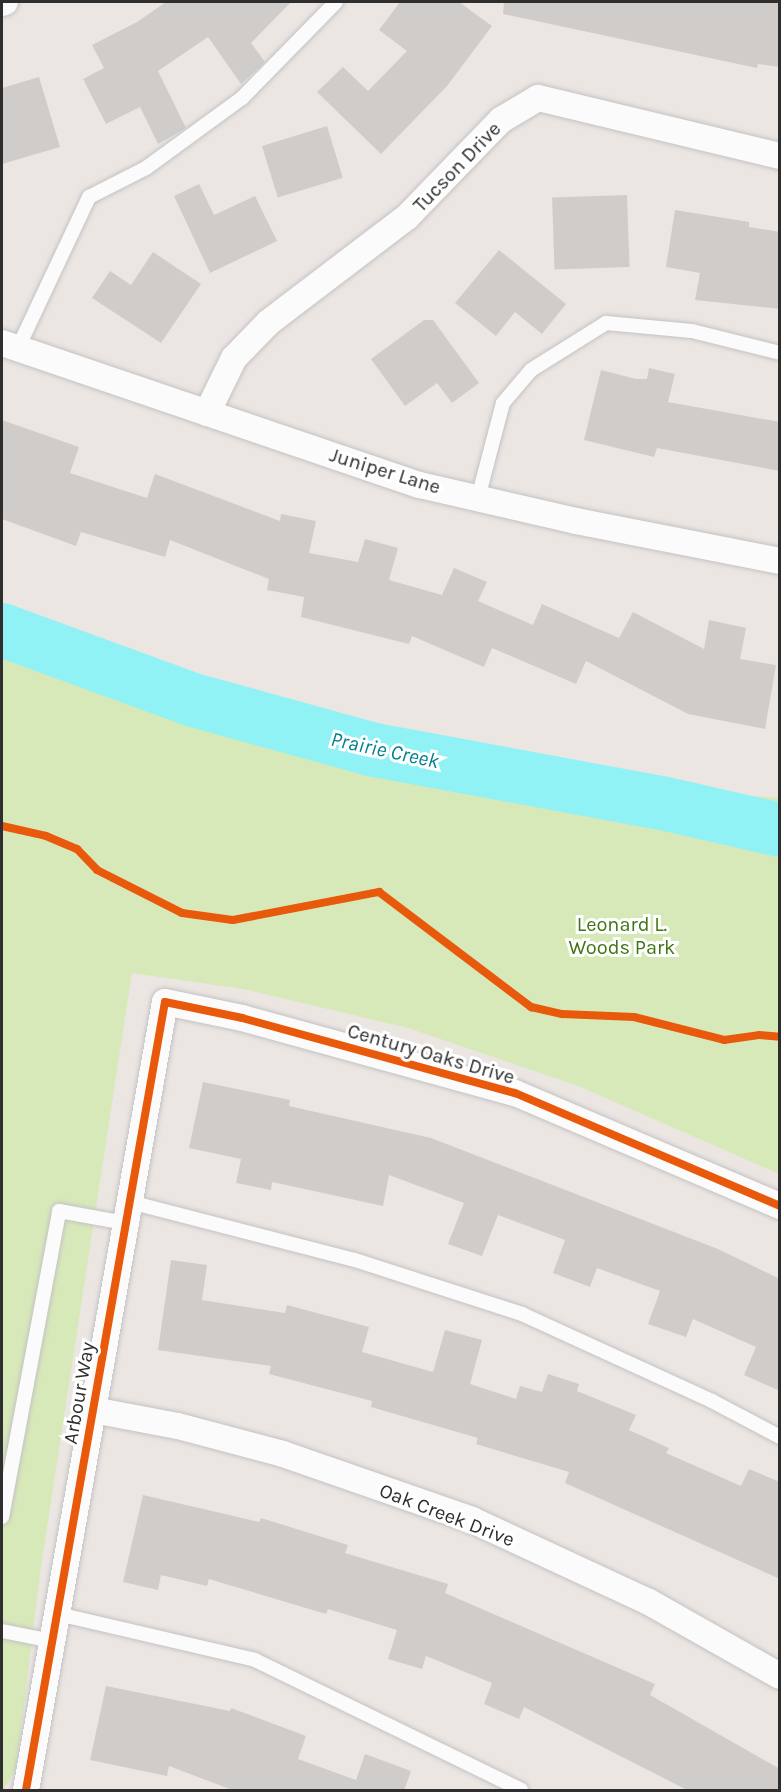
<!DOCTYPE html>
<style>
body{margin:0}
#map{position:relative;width:781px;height:1792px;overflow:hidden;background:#ece6e3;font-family:Karla,sans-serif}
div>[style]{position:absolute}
.green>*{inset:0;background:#d8e9b9}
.river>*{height:54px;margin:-27px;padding:0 27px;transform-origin:27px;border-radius:27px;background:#90f2f4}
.building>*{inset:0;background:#d0ccca;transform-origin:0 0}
.roads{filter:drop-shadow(0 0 2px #c3c3c3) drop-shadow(0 0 2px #c3c3c3)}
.lane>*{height:14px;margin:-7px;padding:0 7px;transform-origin:7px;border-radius:7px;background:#fcfbfb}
.street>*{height:26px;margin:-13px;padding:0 13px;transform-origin:13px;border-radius:13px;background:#fcfbfb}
.cycleway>*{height:8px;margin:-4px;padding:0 4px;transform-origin:4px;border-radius:4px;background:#e8590c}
span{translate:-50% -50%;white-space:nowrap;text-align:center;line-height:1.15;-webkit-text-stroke:6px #fff;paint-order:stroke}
.street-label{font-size:20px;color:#2e2e2e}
.park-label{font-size:20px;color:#3f7513}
.water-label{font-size:21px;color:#03808f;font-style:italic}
.frame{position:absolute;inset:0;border:3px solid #2e2e2e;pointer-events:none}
</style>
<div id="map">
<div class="green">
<div style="clip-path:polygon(2px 610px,115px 658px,396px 737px,724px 794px,780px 798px,779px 1174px,578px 1086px,408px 1028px,243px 989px,132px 973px,41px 1567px,16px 1770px,3px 1790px)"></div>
</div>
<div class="river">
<div style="left:2px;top:630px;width:203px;rotate:20.1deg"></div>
<div style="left:193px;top:700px;width:189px;rotate:15.4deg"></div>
<div style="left:375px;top:750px;width:292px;rotate:10.5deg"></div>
<div style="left:662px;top:803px;width:121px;rotate:12.9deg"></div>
</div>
<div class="building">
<div style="clip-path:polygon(166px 2px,291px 2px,251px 43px,265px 62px,241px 84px,208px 37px,158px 71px,186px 128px,158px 144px,140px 107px,106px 124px,83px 79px,104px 68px,92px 45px,137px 22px)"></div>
<div style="clip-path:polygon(400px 2px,459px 2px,492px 26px,447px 86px,381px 154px,317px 92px,343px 67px,368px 91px,407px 51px,379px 30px)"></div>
<div style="clip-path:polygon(504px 2px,780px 2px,780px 67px,758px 64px,757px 68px,503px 14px)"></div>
<div style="clip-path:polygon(39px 77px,60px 147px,2px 164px,2px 88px)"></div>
<div style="left:327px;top:126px;width:54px;height:68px;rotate:73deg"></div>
<div style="clip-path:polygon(199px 184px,214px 215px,255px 196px,277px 241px,210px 273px,174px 196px)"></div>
<div style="left:627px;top:195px;width:72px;height:75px;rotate:88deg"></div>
<div style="clip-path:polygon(675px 210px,749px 222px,749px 227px,780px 232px,780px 309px,695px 300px,700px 273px,666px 267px)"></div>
<div style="clip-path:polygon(499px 250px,566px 304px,542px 334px,515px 312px,496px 336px,455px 303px)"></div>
<div style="clip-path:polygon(153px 252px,201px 284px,161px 343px,92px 298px,110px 271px,131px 285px)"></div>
<div style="clip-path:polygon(424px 320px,433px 320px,479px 383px,452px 403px,437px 383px,405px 406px,371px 359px)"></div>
<div style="clip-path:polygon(649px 368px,675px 374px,668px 402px,780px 422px,780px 471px,657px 448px,654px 457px,584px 440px,601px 370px,636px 379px,647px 379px)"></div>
<div style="clip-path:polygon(2px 420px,79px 447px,70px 473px,147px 498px,155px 474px,280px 521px,281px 514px,316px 521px,309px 553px,358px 562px,365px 539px,398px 548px,389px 580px,442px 595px,454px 568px,487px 582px,478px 601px,533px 625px,542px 604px,619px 638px,633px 612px,704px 649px,709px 620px,746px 628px,740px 659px,776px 665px,765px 729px,688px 714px,586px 661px,576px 684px,492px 648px,484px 667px,412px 636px,409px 644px,301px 617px,304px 597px,267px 590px,269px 579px,170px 540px,165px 557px,81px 532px,76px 546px,2px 519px)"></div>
<div style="clip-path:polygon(203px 1082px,290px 1100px,289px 1106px,431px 1138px,718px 1249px,780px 1279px,780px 1391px,744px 1375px,756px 1347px,693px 1319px,686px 1337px,648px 1324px,660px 1291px,597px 1268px,590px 1287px,553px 1273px,565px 1240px,498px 1215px,482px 1256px,448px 1244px,464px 1203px,389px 1175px,383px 1206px,272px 1182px,271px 1190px,236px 1183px,241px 1159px,189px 1148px)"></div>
<div style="clip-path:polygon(171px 1260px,207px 1265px,202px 1300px,285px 1313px,287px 1305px,369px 1327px,362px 1352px,433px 1372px,445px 1330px,482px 1340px,470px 1384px,516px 1399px,520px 1386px,542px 1392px,548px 1374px,579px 1384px,577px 1391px,636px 1415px,629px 1430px,669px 1448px,666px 1453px,741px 1486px,749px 1469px,780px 1482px,780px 1579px,565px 1483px,569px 1472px,476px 1444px,478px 1438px,371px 1407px,372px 1401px,269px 1374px,271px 1366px,158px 1350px)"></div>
<div style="clip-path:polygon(143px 1495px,259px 1522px,261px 1518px,348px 1545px,345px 1553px,448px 1584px,445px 1593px,655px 1684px,650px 1695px,780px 1769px,780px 1791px,689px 1791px,524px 1707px,519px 1719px,484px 1704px,492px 1683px,426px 1656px,422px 1669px,388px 1659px,397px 1630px,328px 1609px,326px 1614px,209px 1579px,207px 1586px,161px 1575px,158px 1590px,123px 1582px)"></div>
<div style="clip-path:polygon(106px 1686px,230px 1711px,231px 1708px,306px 1736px,298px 1759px,356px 1780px,365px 1754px,411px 1771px,404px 1791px,235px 1791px,169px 1766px,167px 1776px,90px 1760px)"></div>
</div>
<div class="roads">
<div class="lane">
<div style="left:18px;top:348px;width:167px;rotate:-64.8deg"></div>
<div style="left:89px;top:197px;width:64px;rotate:-27deg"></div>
<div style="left:146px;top:168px;width:119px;rotate:-36.1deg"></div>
<div style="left:242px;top:98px;width:134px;rotate:-45.6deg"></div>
<div style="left:478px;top:498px;width:98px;rotate:-75.3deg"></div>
<div style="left:503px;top:403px;width:43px;rotate:-49.7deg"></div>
<div style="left:531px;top:370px;width:89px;rotate:-32.1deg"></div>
<div style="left:606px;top:323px;width:86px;rotate:5.3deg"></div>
<div style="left:692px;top:331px;width:91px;rotate:14deg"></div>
<div style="left:130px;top:1202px;width:232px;rotate:14.5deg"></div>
<div style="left:355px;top:1260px;width:176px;rotate:17.9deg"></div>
<div style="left:522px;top:1314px;width:209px;rotate:24.6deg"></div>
<div style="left:712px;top:1401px;width:77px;rotate:27.9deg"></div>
<div style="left:2px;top:1517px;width:311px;rotate:-79.4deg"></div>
<div style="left:59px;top:1211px;width:68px;rotate:10.2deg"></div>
<div style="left:58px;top:1614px;width:202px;rotate:13.1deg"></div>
<div style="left:255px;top:1660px;width:296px;rotate:26deg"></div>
<div style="left:2px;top:1631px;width:52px;rotate:11.1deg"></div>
</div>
<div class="street">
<div style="left:2px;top:3px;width:3px;rotate:-18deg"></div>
<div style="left:2px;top:343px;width:441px;rotate:18.8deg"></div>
<div style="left:420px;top:485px;width:160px;rotate:13deg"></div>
<div style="left:576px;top:521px;width:208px;rotate:11.1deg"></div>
<div style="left:207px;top:413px;width:61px;rotate:-63.9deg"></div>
<div style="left:234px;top:358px;width:50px;rotate:-45.8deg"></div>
<div style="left:269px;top:322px;width:173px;rotate:-37.3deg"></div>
<div style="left:407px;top:217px;width:135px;rotate:-45.9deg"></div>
<div style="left:501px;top:120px;width:43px;rotate:-30.7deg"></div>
<div style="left:538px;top:98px;width:249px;rotate:13.5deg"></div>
<div style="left:93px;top:1410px;width:86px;rotate:10.7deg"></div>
<div style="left:178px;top:1426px;width:109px;rotate:14.9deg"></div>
<div style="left:283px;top:1454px;width:200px;rotate:19.2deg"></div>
<div style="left:472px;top:1520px;width:195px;rotate:24.9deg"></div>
<div style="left:649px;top:1602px;width:150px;rotate:29.5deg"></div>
<div style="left:26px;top:1790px;width:800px;rotate:-80deg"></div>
<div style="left:165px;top:1002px;width:79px;rotate:11.7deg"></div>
<div style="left:242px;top:1018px;width:283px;rotate:15.4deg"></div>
<div style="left:515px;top:1093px;width:288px;rotate:23.1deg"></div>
</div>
</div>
<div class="cycleway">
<div style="left:2px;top:826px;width:45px;rotate:12.8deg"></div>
<div style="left:46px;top:836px;width:34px;rotate:23deg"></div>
<div style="left:77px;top:849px;width:29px;rotate:46deg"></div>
<div style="left:97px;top:870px;width:95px;rotate:26.8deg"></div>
<div style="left:182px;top:913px;width:51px;rotate:7.8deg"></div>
<div style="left:233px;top:920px;width:149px;rotate:-10.9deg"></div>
<div style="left:379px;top:892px;width:191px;rotate:37.1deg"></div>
<div style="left:531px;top:1007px;width:32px;rotate:13deg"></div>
<div style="left:562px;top:1014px;width:72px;rotate:2.4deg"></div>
<div style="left:634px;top:1017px;width:93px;rotate:14.3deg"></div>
<div style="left:724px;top:1040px;width:35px;rotate:-8deg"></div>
<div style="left:759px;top:1035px;width:21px;rotate:5deg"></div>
<div style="left:26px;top:1790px;width:800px;rotate:-80deg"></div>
<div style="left:165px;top:1002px;width:79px;rotate:11.7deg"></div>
<div style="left:242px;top:1018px;width:283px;rotate:15.4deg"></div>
<div style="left:515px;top:1093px;width:288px;rotate:23.1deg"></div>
</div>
<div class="street-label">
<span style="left:457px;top:167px;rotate:-46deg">Tucson Drive</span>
<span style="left:385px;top:471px;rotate:17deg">Juniper Lane</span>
<span style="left:431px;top:1054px;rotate:16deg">Century Oaks Drive</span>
<span style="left:79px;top:1393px;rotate:-80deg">Arbour Way</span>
<span style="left:447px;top:1515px;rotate:21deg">Oak Creek Drive</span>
</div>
<div class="park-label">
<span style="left:622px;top:936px">Leonard L.<br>Woods Park</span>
</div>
<div class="water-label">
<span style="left:385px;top:750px;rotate:12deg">Prairie Creek</span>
</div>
<div class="frame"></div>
</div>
